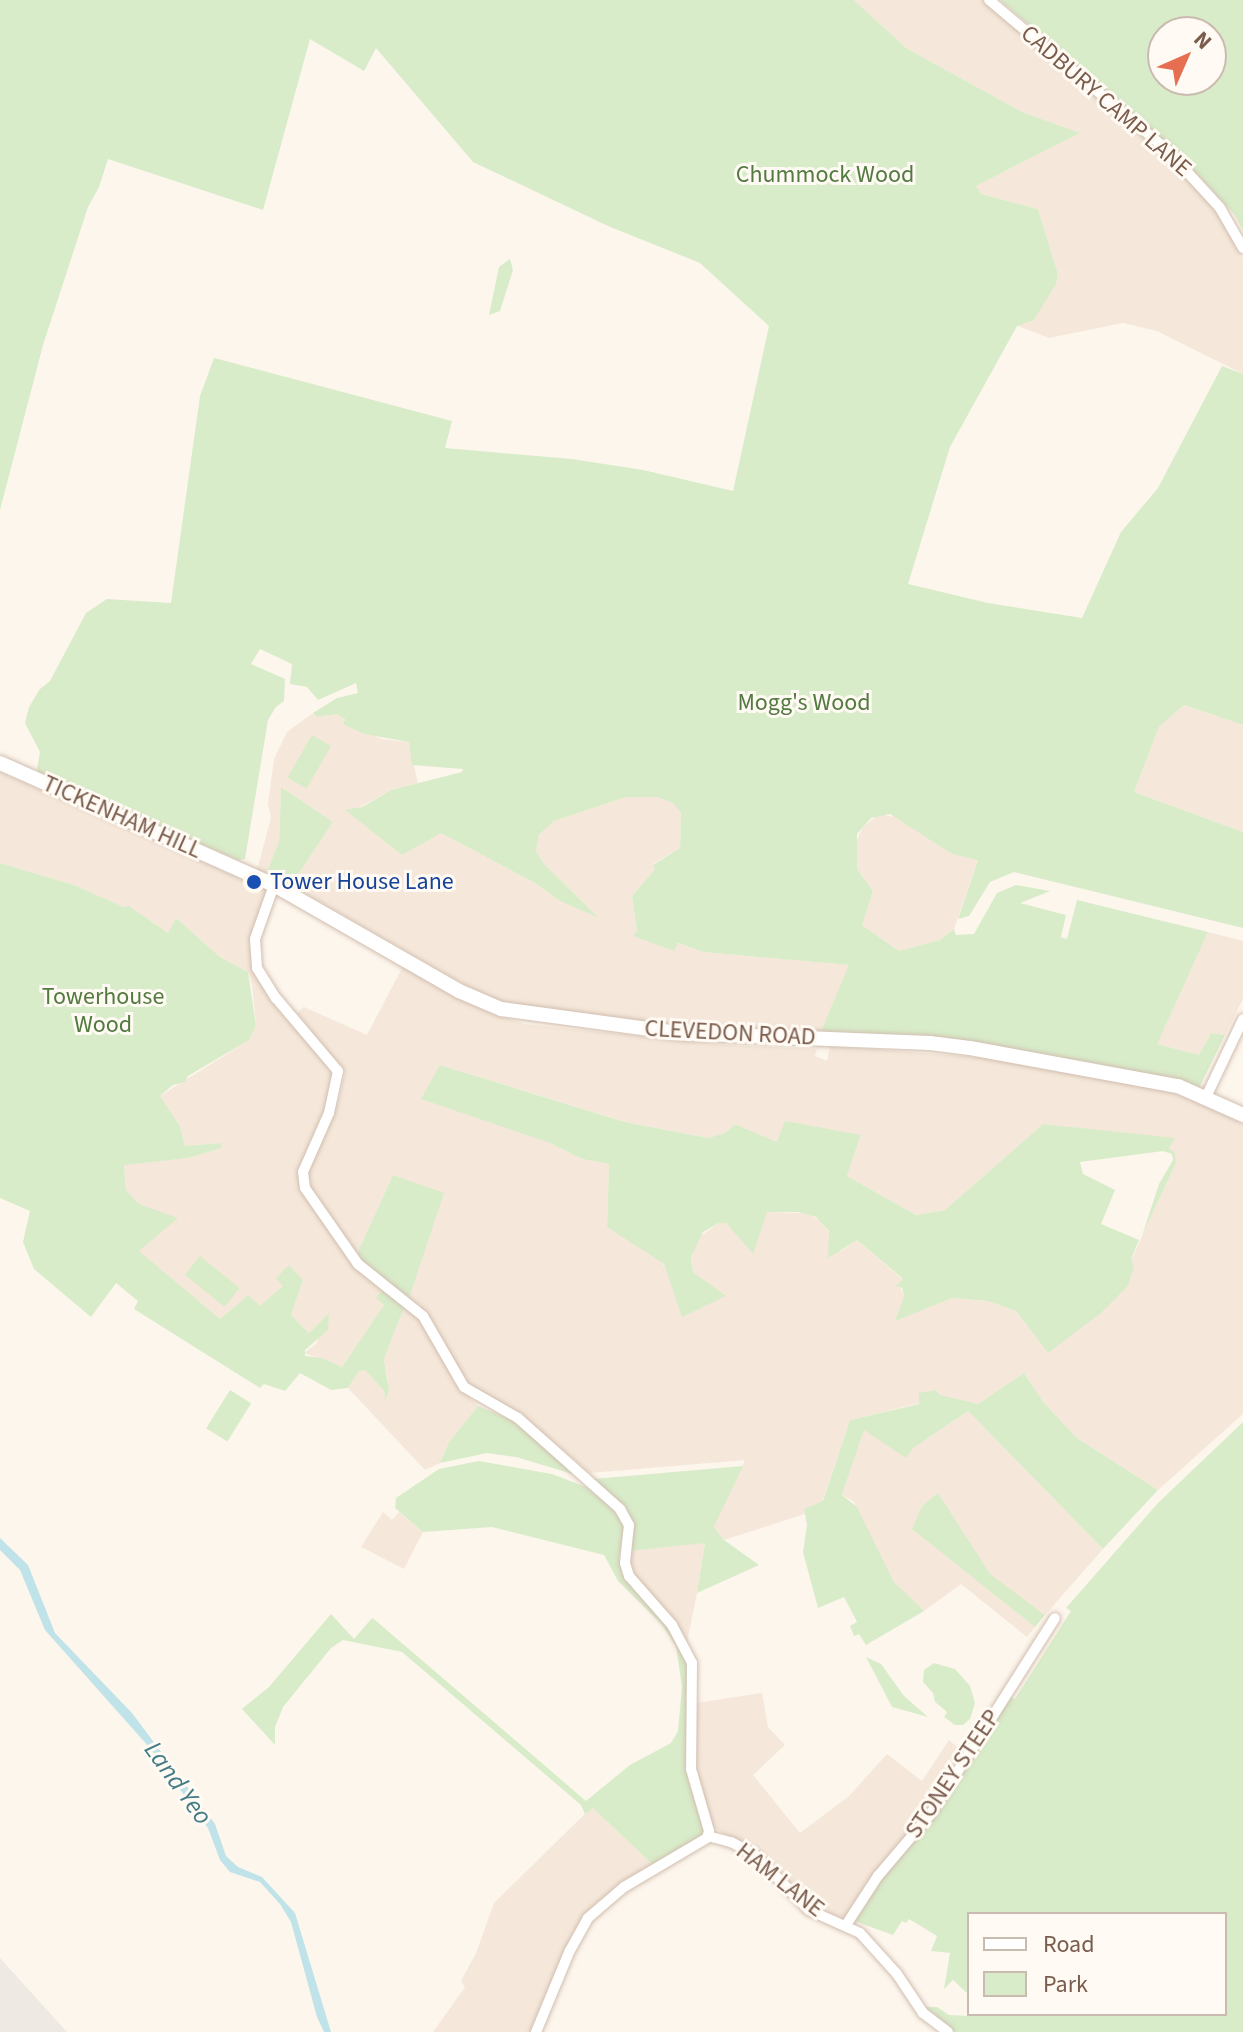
<!DOCTYPE html>
<style>
body{margin:0}
#map{position:relative;width:1243px;height:2032px;overflow:hidden;background:#fdf6ec;font-family:"Source Sans 3",sans-serif}
div>[style]{position:absolute}
.residential>*{inset:0;background:#f5e8da}
.industrial>*{inset:0;background:#efe9e4}
.green>*{inset:0;background:#d8ecc9;transform-origin:0 0}
.water>*{inset:0;background:#bfe3e8}
.roads{filter:drop-shadow(0 0 2px #d1beb0) drop-shadow(0 0 2px #d1beb0)}
.street>*{height:10px;margin:-5px;padding:0 5px;transform-origin:5px;border-radius:5px;background:#fff}
.secondary>*{height:14px;margin:-7px;padding:0 7px;transform-origin:7px;border-radius:7px;background:#fff}
.dots>*{width:22px;height:22px;translate:-50% -50%;box-sizing:border-box;border:4px solid #fffaf3;border-radius:50%}
span{translate:-50% -50%;white-space:nowrap;text-align:center;line-height:1.15;-webkit-text-stroke:6px #fffaf3;paint-order:stroke}
.street-label{font-size:24px;color:#7a5c4d}
.park-label{font-size:24px;color:#537a41}
.transit-label{font-size:24px;color:#164399}
.left{translate:0 -50%;text-align:left}
.water-label{font-size:26px;color:#437c86;font-style:italic}
.legend{position:absolute;left:967px;top:1912px;width:260px;height:104px;box-sizing:border-box;background:#fffaf3;border:2px solid #cabbb1;margin:0;padding:10px 14px;list-style:none;font-size:24px;color:#7a5c4d}
.legend li{display:flex;align-items:center;gap:16px;height:40px}
.legend b{width:40px;border:2px solid #cabbb1}
.north{position:absolute;left:1147px;top:16px;width:80px;height:80px;box-sizing:border-box;background:#fffaf3;border:2px solid #cabbb1;border-radius:50%;rotate:45deg;font-size:22px;font-weight:700;line-height:32px;text-align:center;color:#7a5c4d}
.north::after{content:'';display:block;margin:auto;width:28px;height:36px;background:#e76f51;clip-path:polygon(50% 0,100% 100%,50% 72%,0 100%)}
</style>
<div id="map">
<div class="residential">
<div style="clip-path:polygon(854px 0,983px 0,1155px 144px,1216px 211px,1243px 258px,1243px 374px,1157px 331px,1123px 323px,1049px 338px,1018px 326px,1056px 284px,1058px 274px,1038px 209px,981px 194px,976px 186px,1079px 133px,1022px 112px,906px 48px)"></div>
<div style="clip-path:polygon(1184px 705px,1243px 725px,1243px 832px,1134px 792px,1159px 727px)"></div>
<div style="clip-path:polygon(313px 713px,317px 717px,337px 714px,345px 719px,343px 723px,382px 739px,409px 742px,418px 783px,391px 790px,356px 809px,441px 833px,535px 883px,560px 901px,597px 916px,544px 864px,536px 851px,539px 835px,554px 821px,626px 797px,657px 797px,673px 803px,681px 813px,680px 848px,653px 864px,655px 869px,632px 896px,637px 932px,634px 936px,677px 943px,703px 952px,850px 965px,821px 1031px,671px 1027px,506px 1004px,484px 996px,291px 885px,333px 822px,281px 787px,279px 843px,266px 874px,257px 870px,271px 818px,268px 804px,274px 759px,287px 732px)"></div>
<div style="clip-path:polygon(0 772px,268px 891px,250px 942px,253px 967px,274px 1005px,335px 1074px,328px 1107px,298px 1179px,365px 1275px,382px 1290px,377px 1298px,385px 1304px,342px 1367px,304px 1353px,316px 1344px,329px 1314px,309px 1333px,291px 1315px,303px 1280px,283px 1286px,260px 1307px,248px 1295px,220px 1319px,138px 1251px,139px 1204px,126px 1190px,124px 1164px,188px 1158px,222px 1148px,220px 1143px,185px 1146px,180px 1126px,160px 1096px,249px 1040px,256px 1025px,252px 984px,248px 972px,220px 957px,176px 918px,169px 934px,129px 906px,124px 907px,74px 885px,0 863px)"></div>
<div style="clip-path:polygon(879px 814px,904px 819px,952px 854px,978px 859px,954px 929px,940px 940px,899px 951px,862px 925px,873px 891px,857px 869px,855px 844px,863px 827px)"></div>
<div style="clip-path:polygon(1208px 932px,1243px 941px,1243px 999px,1225px 1035px,1211px 1033px,1199px 1055px,1156px 1044px)"></div>
<div style="clip-path:polygon(evenodd,404px 964px,488px 1012px,524px 1024px,725px 1045px,817px 1049px,815px 1056px,827px 1061px,830px 1046px,989px 1058px,1164px 1090px,1191px 1099px,1243px 1124px,1243px 1414px,1158px 1490px,1077px 1438px,1044px 1403px,1024px 1373px,978px 1404px,919px 1394px,920px 1403px,850px 1420px,822px 1503px,804px 1509px,805px 1514px,724px 1540px,714px 1527px,745px 1460px,590px 1473px,522px 1415px,468px 1386px,435px 1325px,409px 1299px,443px 1194px,393px 1175px,356px 1256px,310px 1194px,306px 1175px,339px 1100px,345px 1072px,297px 1013px,304px 1007px,367px 1035px,404px 964px,440px 1065px,626px 1122px,708px 1138px,725px 1133px,735px 1124px,777px 1142px,861px 1136px,847px 1176px,916px 1215px,945px 1210px,1043px 1124px,1174px 1139px,1169px 1149px,1176px 1163px,1131px 1260px,1128px 1286px,1048px 1353px,1016px 1311px,988px 1301px,952px 1298px,896px 1320px,904px 1296px,900px 1287px,903px 1280px,857px 1240px,841px 1251px,822px 1222px,807px 1213px,767px 1212px,734px 1231px,726px 1223px,719px 1223px,699px 1237px,691px 1257px,693px 1272px,725px 1296px,668px 1272px,659px 1258px,607px 1227px,609px 1164px,582px 1159px,550px 1143px,440px 1065px)"></div>
<div style="clip-path:polygon(405px 1305px,417px 1314px,435px 1338px,454px 1382px,478px 1406px,449px 1442px,440px 1463px,425px 1470px,348px 1388px,359px 1370px,365px 1370px,384px 1391px,385px 1398px,388px 1379px,384px 1359px)"></div>
<div style="clip-path:polygon(968px 1411px,1103px 1549px,1045px 1615px,1007px 1589px,921px 1514px,913px 1529px,1035px 1627px,1027px 1637px,961px 1584px,924px 1611px,912px 1602px,894px 1582px,853px 1501px,842px 1495px,864px 1429px,912px 1449px)"></div>
<div style="clip-path:polygon(383px 1512px,392px 1520px,399px 1512px,423px 1532px,404px 1569px,361px 1547px)"></div>
<div style="clip-path:polygon(705px 1542px,697px 1593px,687px 1642px,640px 1586px,630px 1566px,629px 1551px)"></div>
<div style="clip-path:polygon(762px 1693px,768px 1727px,785px 1745px,753px 1775px,800px 1833px,849px 1796px,887px 1754px,922px 1781px,949px 1740px,961px 1750px,933px 1807px,845px 1918px,818px 1910px,763px 1855px,713px 1827px,695px 1772px,696px 1703px)"></div>
<div style="clip-path:polygon(592px 1807px,653px 1865px,586px 1915px,569px 1940px,531px 2032px,433px 2032px,465px 1987px,461px 1981px,476px 1953px,494px 1903px)"></div>
</div>
<div class="industrial">
<div style="clip-path:polygon(0 1958px,67px 2032px,0 2032px)"></div>
</div>
<div class="green">
<div style="clip-path:polygon(0 0,854px 0,906px 48px,1022px 112px,1080px 133px,976px 186px,981px 194px,1038px 209px,1058px 274px,1056px 284px,1034px 320px,1017px 326px,950px 447px,908px 584px,988px 603px,1082px 618px,1121px 532px,1158px 488px,1222px 366px,1243px 374px,1243px 725px,1184px 705px,1159px 727px,1134px 792px,1243px 832px,1243px 928px,1014px 872px,990px 882px,969px 916px,958px 919px,978px 860px,952px 854px,890px 814px,871px 818px,857px 834px,857px 869px,873px 891px,862px 925px,899px 951px,940px 940px,954px 929px,956px 935px,974px 934px,997px 893px,1016px 885px,1050px 891px,1020px 903px,1066px 915px,1061px 937px,1067px 939px,1077px 900px,1208px 932px,1157px 1044px,1199px 1055px,1211px 1033px,1225px 1035px,1199px 1088px,1103px 1065px,998px 1047px,930px 1038px,821px 1031px,849px 965px,703px 952px,678px 943px,674px 951px,633px 936px,637px 931px,632px 896px,655px 869px,653px 865px,680px 848px,681px 813px,673px 803px,657px 797px,626px 797px,554px 821px,539px 835px,536px 851px,544px 864px,599px 918px,560px 901px,535px 883px,441px 833px,402px 855px,345px 810px,362px 807px,391px 790px,462px 772px,463px 769px,412px 765px,409px 742px,364px 734px,343px 724px,345px 719px,337px 714px,317px 717px,313px 713px,337px 698px,358px 693px,356px 683px,318px 700px,307px 687px,290px 684px,292px 664px,260px 649px,251px 664px,285px 679px,284px 701px,276px 707px,268px 720px,245px 859px,238px 860px,40px 774px,37px 769px,40px 752px,25px 723px,29px 707px,40px 689px,50px 681px,86px 613px,107px 599px,171px 603px,200px 396px,214px 358px,452px 421px,445px 448px,572px 459px,643px 470px,733px 491px,769px 326px,700px 263px,608px 226px,473px 162px,376px 48px,364px 71px,310px 39px,263px 210px,108px 159px,99px 187px,88px 207px,43px 345px,0 510px)"></div>
<div style="clip-path:polygon(evenodd,1000px 0,1243px 0,1243px 230px,1234px 214px,1173px 148px,1000px 0,1211px 32px,1211px 80px,1163px 80px,1163px 32px,1211px 32px)"></div>
<div style="clip-path:polygon(510px 259px,513px 270px,500px 311px,489px 315px,499px 267px)"></div>
<div style="left:312px;top:735px;width:22px;height:49px;rotate:30deg"></div>
<div style="clip-path:polygon(281px 787px,333px 822px,291px 885px,266px 874px,279px 842px)"></div>
<div style="clip-path:polygon(0 863px,74px 885px,124px 907px,129px 906px,168px 933px,176px 918px,220px 957px,248px 972px,256px 1025px,249px 1040px,188px 1076px,185px 1082px,173px 1085px,160px 1096px,180px 1126px,185px 1146px,221px 1143px,222px 1148px,188px 1158px,124px 1165px,126px 1190px,139px 1204px,178px 1218px,139px 1251px,220px 1319px,248px 1295px,260px 1306px,283px 1286px,276px 1278px,289px 1265px,303px 1280px,291px 1315px,309px 1333px,329px 1313px,328px 1330px,305px 1350px,305px 1356px,322px 1358px,342px 1367px,384px 1305px,376px 1298px,382px 1290px,405px 1305px,384px 1359px,389px 1390px,385px 1401px,384px 1391px,365px 1370px,359px 1371px,348px 1388px,331px 1390px,300px 1373px,285px 1391px,264px 1384px,260px 1388px,134px 1309px,138px 1301px,116px 1283px,91px 1317px,34px 1269px,23px 1242px,30px 1211px,0 1198px)"></div>
<div style="clip-path:polygon(440px 1065px,625px 1122px,708px 1138px,725px 1133px,735px 1124px,777px 1142px,785px 1121px,861px 1135px,847px 1176px,916px 1215px,945px 1210px,1043px 1124px,1175px 1138px,1169px 1148px,1175px 1153px,1176px 1163px,1142px 1236px,1159px 1184px,1173px 1160px,1172px 1154px,1163px 1151px,1080px 1162px,1083px 1174px,1115px 1190px,1101px 1224px,1139px 1240px,1131px 1259px,1134px 1267px,1128px 1286px,1101px 1313px,1048px 1353px,1016px 1311px,988px 1301px,952px 1298px,895px 1321px,904px 1296px,902px 1288px,896px 1286px,903px 1279px,857px 1240px,828px 1258px,829px 1231px,816px 1217px,798px 1212px,767px 1212px,753px 1254px,726px 1223px,719px 1223px,703px 1232px,691px 1257px,693px 1272px,726px 1296px,682px 1317px,664px 1264px,607px 1227px,609px 1164px,582px 1159px,550px 1143px,421px 1099px)"></div>
<div style="clip-path:polygon(393px 1175px,444px 1193px,409px 1299px,356px 1256px)"></div>
<div style="left:200px;top:1256px;width:51px;height:24px;rotate:39deg"></div>
<div style="clip-path:polygon(1024px 1373px,1044px 1403px,1077px 1438px,1158px 1490px,1103px 1549px,968px 1411px,912px 1449px,906px 1458px,864px 1430px,842px 1495px,857px 1507px,894px 1582px,924px 1611px,866px 1645px,859px 1634px,854px 1636px,850px 1626px,857px 1622px,844px 1597px,818px 1608px,803px 1552px,807px 1525px,804px 1509px,823px 1501px,850px 1420px,919px 1404px,919px 1393px,936px 1390px,940px 1395px,978px 1404px)"></div>
<div style="left:230px;top:1390px;width:25px;height:45px;rotate:32deg"></div>
<div style="clip-path:polygon(478px 1406px,512px 1420px,576px 1475px,516px 1457px,487px 1453px,440px 1463px,449px 1442px)"></div>
<div style="clip-path:polygon(1243px 1422px,1243px 2032px,954px 2032px,926px 2007px,937px 2007px,949px 2015px,969px 2016px,1225px 2014px,1225px 1914px,969px 1914px,969px 1995px,953px 1980px,944px 1989px,950px 1953px,931px 1951px,937px 1936px,909px 1919px,906px 1923px,902px 1921px,893px 1935px,854px 1921px,870px 1892px,1011px 1697px,1015px 1699px,1071px 1611px,1066px 1608px,1158px 1503px)"></div>
<div style="clip-path:polygon(479px 1461px,552px 1474px,586px 1487px,612px 1508px,624px 1526px,619px 1559px,622px 1574px,670px 1626px,690px 1663px,688px 1773px,706px 1835px,653px 1865px,593px 1808px,585px 1814px,581px 1805px,402px 1652px,343px 1640px,331px 1648px,283px 1707px,275px 1727px,275px 1745px,242px 1709px,269px 1687px,331px 1614px,354px 1639px,372px 1618px,375px 1620px,586px 1801px,630px 1765px,671px 1743px,678px 1731px,682px 1687px,676px 1646px,661px 1624px,618px 1581px,604px 1555px,492px 1527px,423px 1532px,395px 1508px,396px 1498px,439px 1469px)"></div>
<div style="clip-path:polygon(743px 1466px,714px 1527px,724px 1540px,759px 1565px,697px 1593px,705px 1543px,629px 1551px,633px 1529px,627px 1509px,593px 1479px)"></div>
<div style="clip-path:polygon(938px 1493px,990px 1574px,1045px 1615px,1035px 1627px,912px 1529px,922px 1506px)"></div>
<div style="clip-path:polygon(866px 1657px,881px 1664px,904px 1696px,928px 1717px,892px 1707px)"></div>
<div style="clip-path:polygon(934px 1663px,955px 1669px,970px 1686px,975px 1703px,970px 1719px,963px 1725px,955px 1725px,944px 1717px,947px 1712px,935px 1702px,933px 1693px,923px 1682px,924px 1670px)"></div>
</div>
<div class="water">
<div style="clip-path:polygon(0 1538px,28px 1565px,55px 1633px,132px 1713px,215px 1824px,226px 1856px,238px 1867px,262px 1877px,295px 1913px,331px 2032px,324px 2032px,317px 2017px,291px 1922px,280px 1904px,260px 1882px,230px 1872px,220px 1860px,208px 1828px,149px 1747px,45px 1630px,20px 1570px,0 1550px)"></div>
</div>
<div class="roads">
<div class="street">
<div style="left:989px;top:0;width:231px;rotate:40.1deg"></div>
<div style="left:1166px;top:149px;width:80px;rotate:47.5deg"></div>
<div style="left:1220px;top:208px;width:46px;rotate:60.1deg"></div>
<div style="left:274px;top:885px;width:57px;rotate:109.4deg"></div>
<div style="left:255px;top:939px;width:29px;rotate:86deg"></div>
<div style="left:257px;top:968px;width:36px;rotate:58deg"></div>
<div style="left:276px;top:998px;width:96px;rotate:49.7deg"></div>
<div style="left:338px;top:1071px;width:43px;rotate:102.1deg"></div>
<div style="left:329px;top:1113px;width:64px;rotate:113.8deg"></div>
<div style="left:303px;top:1172px;width:16px;rotate:83deg"></div>
<div style="left:305px;top:1188px;width:93px;rotate:55.1deg"></div>
<div style="left:358px;top:1264px;width:83px;rotate:38.7deg"></div>
<div style="left:423px;top:1316px;width:82px;rotate:60deg"></div>
<div style="left:464px;top:1387px;width:62px;rotate:29.9deg"></div>
<div style="left:518px;top:1418px;width:137px;rotate:41.7deg"></div>
<div style="left:620px;top:1509px;width:18px;rotate:61deg"></div>
<div style="left:629px;top:1525px;width:38px;rotate:96deg"></div>
<div style="left:625px;top:1563px;width:14px;rotate:73deg"></div>
<div style="left:629px;top:1576px;width:65px;rotate:48.7deg"></div>
<div style="left:672px;top:1625px;width:43px;rotate:62.2deg"></div>
<div style="left:692px;top:1663px;width:106px;rotate:90.5deg"></div>
<div style="left:691px;top:1769px;width:65px;rotate:73.8deg"></div>
<div style="left:709px;top:1831px;width:7px;rotate:106deg"></div>
<div style="left:707px;top:1838px;width:96px;rotate:149.4deg"></div>
<div style="left:624px;top:1887px;width:48px;rotate:139.3deg"></div>
<div style="left:588px;top:1918px;width:37px;rotate:119deg"></div>
<div style="left:570px;top:1950px;width:89px;rotate:112.5deg"></div>
<div style="left:1206px;top:1097px;width:86px;rotate:-64.6deg"></div>
<div style="left:708px;top:1836px;width:24px;rotate:15deg"></div>
<div style="left:731px;top:1842px;width:27px;rotate:28deg"></div>
<div style="left:755px;top:1855px;width:77px;rotate:45.5deg"></div>
<div style="left:809px;top:1910px;width:56px;rotate:24.3deg"></div>
<div style="left:860px;top:1933px;width:55px;rotate:47.9deg"></div>
<div style="left:897px;top:1974px;width:47px;rotate:56.3deg"></div>
<div style="left:923px;top:2013px;width:31px;rotate:37deg"></div>
<div style="left:846px;top:1925px;width:59px;rotate:-56.9deg"></div>
<div style="left:878px;top:1876px;width:80px;rotate:-49.6deg"></div>
<div style="left:930px;top:1815px;width:233px;rotate:-57.6deg"></div>
</div>
<div class="secondary">
<div style="left:0;top:763px;width:300px;rotate:24deg"></div>
<div style="left:274px;top:885px;width:213px;rotate:29.8deg"></div>
<div style="left:459px;top:991px;width:46px;rotate:23.2deg"></div>
<div style="left:501px;top:1009px;width:180px;rotate:7.7deg"></div>
<div style="left:679px;top:1033px;width:251px;rotate:2.3deg"></div>
<div style="left:930px;top:1043px;width:40px;rotate:7.1deg"></div>
<div style="left:970px;top:1048px;width:211px;rotate:10.4deg"></div>
<div style="left:1178px;top:1086px;width:71px;rotate:24deg"></div>
</div>
</div>
<div class="dots">
<div style="left:254px;top:882px;background:#1a4fb4"></div>
</div>
<div class="street-label">
<span style="left:1106px;top:101px;rotate:41deg">CADBURY CAMP LANE</span>
<span style="left:122px;top:817px;rotate:24deg">TICKENHAM HILL</span>
<span style="left:730px;top:1033px;rotate:3deg">CLEVEDON ROAD</span>
<span style="left:953px;top:1774px;rotate:-56deg">STONEY STEEP</span>
<span style="left:780px;top:1880px;rotate:38deg">HAM LANE</span>
</div>
<div class="park-label">
<span style="left:825px;top:175px">Chummock Wood</span>
<span style="left:804px;top:703px">Mogg's Wood</span>
<span style="left:103px;top:1011px">Towerhouse<br>Wood</span>
</div>
<div class="transit-label">
<span class="left" style="left:270px;top:882px">Tower House Lane</span>
</div>
<div class="water-label">
<span style="left:178px;top:1783px;rotate:54deg">Land Yeo</span>
</div>
<ul class="legend">
<li><b style="height:10px;background:#fff"></b>Road</li>
<li><b style="height:22px;background:#d8ecc9"></b>Park</li>
</ul>
<div class="north">N</div>
</div>
